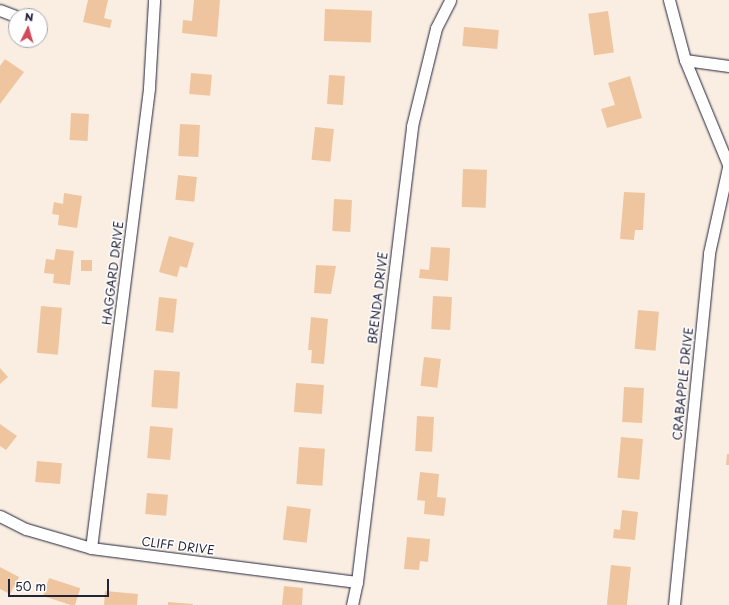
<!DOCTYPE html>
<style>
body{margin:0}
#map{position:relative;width:729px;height:605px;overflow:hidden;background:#faeee2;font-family:"Playpen Sans",sans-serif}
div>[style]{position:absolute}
.building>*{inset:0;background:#efc59f;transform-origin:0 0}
.roads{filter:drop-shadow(0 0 1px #22223b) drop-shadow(0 0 1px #22223b)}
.street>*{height:11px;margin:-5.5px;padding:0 5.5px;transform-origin:5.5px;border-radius:5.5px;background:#fff}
span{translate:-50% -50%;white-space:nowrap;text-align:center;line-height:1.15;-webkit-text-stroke:3px #fff;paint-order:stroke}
.street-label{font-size:12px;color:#22223b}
.north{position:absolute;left:8px;top:8px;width:40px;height:40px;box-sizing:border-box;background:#fff;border:1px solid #a7a7b1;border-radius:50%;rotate:5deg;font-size:11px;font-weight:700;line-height:16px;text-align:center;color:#22223b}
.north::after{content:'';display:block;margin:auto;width:14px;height:18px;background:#d1495b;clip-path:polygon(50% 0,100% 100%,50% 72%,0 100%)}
.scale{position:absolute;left:8px;top:579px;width:101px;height:18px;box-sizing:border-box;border:2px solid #22223b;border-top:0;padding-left:5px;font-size:12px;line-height:14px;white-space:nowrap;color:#22223b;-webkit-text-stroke:3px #fff;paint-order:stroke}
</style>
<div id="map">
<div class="building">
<div style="clip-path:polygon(88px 0,108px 0,104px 18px,112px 20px,110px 28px,83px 22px)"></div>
<div style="clip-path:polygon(194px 0,220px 0,217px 37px,182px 33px,183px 20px,192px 21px)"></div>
<div style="left:325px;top:9px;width:47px;height:32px;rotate:2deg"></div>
<div style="left:608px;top:11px;width:42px;height:20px;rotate:82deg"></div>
<div style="left:464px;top:27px;width:35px;height:19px;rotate:5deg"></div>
<div style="clip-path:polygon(5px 59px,24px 72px,0 104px,0 66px)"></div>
<div style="left:191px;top:73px;width:21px;height:21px;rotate:5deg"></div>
<div style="left:329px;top:75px;width:16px;height:29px;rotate:4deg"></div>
<div style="clip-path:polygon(630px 76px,642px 118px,607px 128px,601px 109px,615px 105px,608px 83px)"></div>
<div style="left:71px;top:113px;width:18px;height:27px;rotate:3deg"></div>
<div style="left:180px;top:124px;width:20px;height:32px;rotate:3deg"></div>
<div style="left:315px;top:127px;width:19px;height:33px;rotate:6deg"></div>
<div style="left:463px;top:169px;width:24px;height:38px;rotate:2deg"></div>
<div style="left:178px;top:175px;width:19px;height:25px;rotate:6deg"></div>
<div style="clip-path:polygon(624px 192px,645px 193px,643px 230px,635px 230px,634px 240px,620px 239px)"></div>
<div style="clip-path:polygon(64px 193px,82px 196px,77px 228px,58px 225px,59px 215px,52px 214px,54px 202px,63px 204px)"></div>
<div style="left:334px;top:199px;width:18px;height:32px;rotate:3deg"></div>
<div style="clip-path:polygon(169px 236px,194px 243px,187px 268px,180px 266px,177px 277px,159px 272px)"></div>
<div style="clip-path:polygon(431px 247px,450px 248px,448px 281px,419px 278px,420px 269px,429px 270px)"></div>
<div style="clip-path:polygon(56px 249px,74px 251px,70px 285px,53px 283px,54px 274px,44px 273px,46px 259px,54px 260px)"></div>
<div style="left:81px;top:260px;width:11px;height:11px"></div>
<div style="clip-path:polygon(316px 265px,336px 266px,331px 294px,314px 293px)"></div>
<div style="left:433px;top:296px;width:19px;height:33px;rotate:3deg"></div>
<div style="left:159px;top:297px;width:18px;height:34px;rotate:6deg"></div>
<div style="left:41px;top:306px;width:21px;height:47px;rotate:5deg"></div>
<div style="left:638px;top:310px;width:21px;height:39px;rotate:5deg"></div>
<div style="clip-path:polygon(311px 317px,328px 319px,324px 364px,311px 363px,312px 350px,308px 350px)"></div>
<div style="left:424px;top:357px;width:17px;height:29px;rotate:7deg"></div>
<div style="clip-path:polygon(0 368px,8px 377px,0 384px)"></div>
<div style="left:154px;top:370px;width:26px;height:37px;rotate:4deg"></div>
<div style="left:296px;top:383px;width:28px;height:29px;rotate:4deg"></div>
<div style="left:624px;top:387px;width:20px;height:35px;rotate:3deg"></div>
<div style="left:417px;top:416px;width:17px;height:35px;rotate:3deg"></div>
<div style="clip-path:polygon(0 424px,17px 436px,6px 450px,0 446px)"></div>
<div style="left:150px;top:426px;width:23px;height:32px;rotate:5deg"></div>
<div style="left:621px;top:437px;width:22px;height:41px;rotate:5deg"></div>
<div style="left:299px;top:447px;width:26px;height:37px;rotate:4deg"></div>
<div style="clip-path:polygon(727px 454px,729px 454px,729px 465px,726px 465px)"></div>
<div style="left:37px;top:461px;width:25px;height:21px;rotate:5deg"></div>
<div style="clip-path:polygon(420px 472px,439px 474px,437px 497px,446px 498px,444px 516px,424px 514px,425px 501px,417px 500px)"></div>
<div style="left:147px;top:493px;width:21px;height:21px;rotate:5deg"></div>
<div style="left:287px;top:506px;width:24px;height:34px;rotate:7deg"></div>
<div style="clip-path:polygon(622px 510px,638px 512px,635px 540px,613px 538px,614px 529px,620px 530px)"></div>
<div style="clip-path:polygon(407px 537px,430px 539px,428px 562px,420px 561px,419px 570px,404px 569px)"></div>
<div style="left:611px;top:565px;width:20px;height:40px;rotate:6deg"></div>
<div style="clip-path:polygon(0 567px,19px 577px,10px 594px,0 589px)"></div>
<div style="left:49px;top:578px;width:33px;height:19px;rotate:18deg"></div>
<div style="clip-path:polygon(284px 586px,303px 588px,302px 605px,282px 605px)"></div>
<div style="clip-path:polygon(105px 591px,138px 594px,137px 605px,104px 605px)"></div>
<div style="clip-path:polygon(168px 602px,193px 604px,193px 605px,168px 605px)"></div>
</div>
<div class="roads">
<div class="street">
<div style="left:669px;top:0;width:62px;rotate:75.1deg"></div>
<div style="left:685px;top:60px;width:116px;rotate:67.6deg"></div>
<div style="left:0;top:10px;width:17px;rotate:21deg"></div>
<div style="left:685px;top:60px;width:44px;rotate:7.8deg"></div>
<div style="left:0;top:516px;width:29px;rotate:27deg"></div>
<div style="left:26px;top:529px;width:68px;rotate:16.3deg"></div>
<div style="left:91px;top:548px;width:268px;rotate:7.3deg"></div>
<div style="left:91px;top:548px;width:464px;rotate:-82.8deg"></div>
<div style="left:149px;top:88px;width:88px;rotate:-86.7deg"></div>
<div style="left:352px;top:605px;width:24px;rotate:-78deg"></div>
<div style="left:357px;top:582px;width:459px;rotate:-83.1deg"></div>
<div style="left:412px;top:126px;width:101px;rotate:-76.2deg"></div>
<div style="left:436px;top:28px;width:31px;rotate:-63deg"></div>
<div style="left:674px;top:605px;width:354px;rotate:-84.3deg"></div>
<div style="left:709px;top:253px;width:88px;rotate:-77.5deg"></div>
</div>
</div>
<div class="street-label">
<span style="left:113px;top:273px;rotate:-83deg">HAGGARD DRIVE</span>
<span style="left:378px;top:298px;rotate:-83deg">BRENDA DRIVE</span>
<span style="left:683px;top:384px;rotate:-84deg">CRABAPPLE DRIVE</span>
<span style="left:178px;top:546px;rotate:7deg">CLIFF DRIVE</span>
</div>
<div class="north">N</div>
<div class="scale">50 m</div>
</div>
